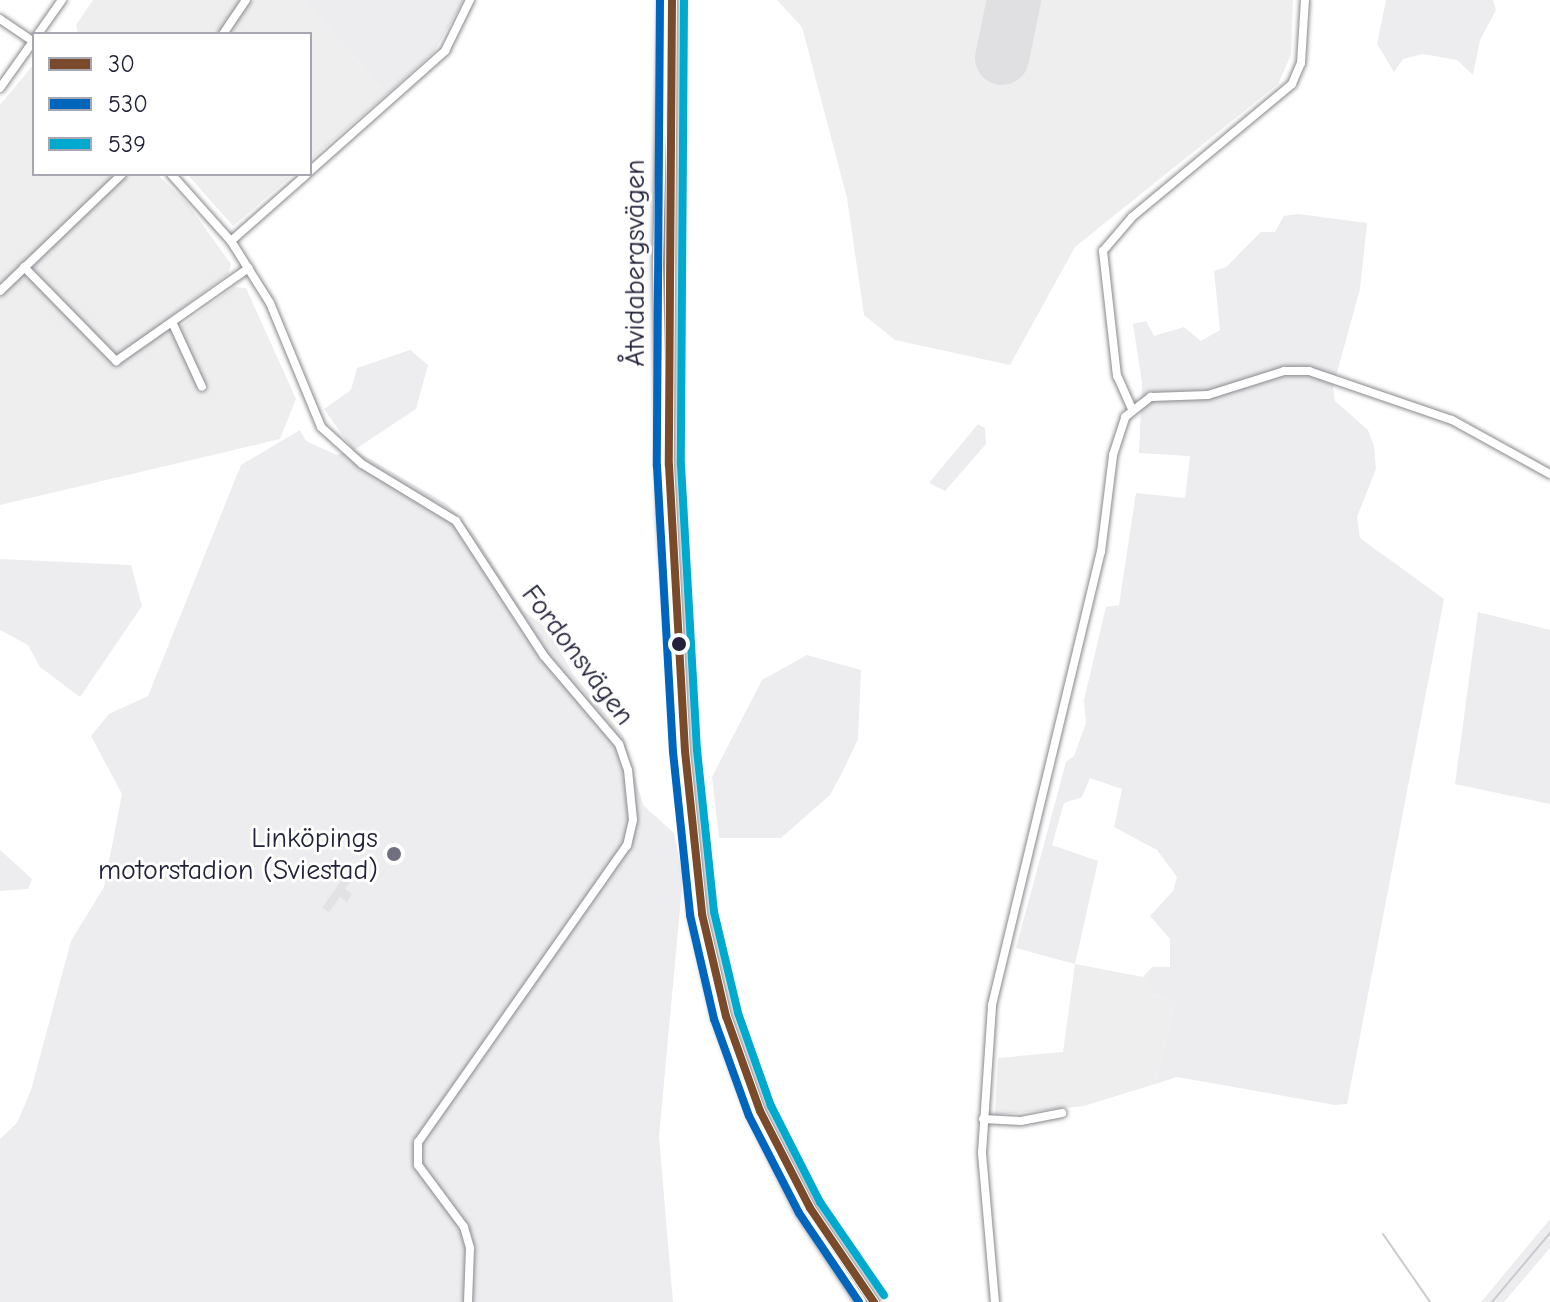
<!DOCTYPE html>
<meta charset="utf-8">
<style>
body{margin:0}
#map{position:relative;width:1550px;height:1302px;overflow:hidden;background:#fff;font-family:"Comic Neue",sans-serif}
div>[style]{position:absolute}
.built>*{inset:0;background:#eeeeef}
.green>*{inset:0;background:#ededef}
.stream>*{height:2px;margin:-1px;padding:0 1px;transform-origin:1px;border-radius:1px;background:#cacad0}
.runway>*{height:54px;margin:-27px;padding:0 27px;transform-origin:27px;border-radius:27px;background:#e0e0e2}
.building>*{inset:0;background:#e2e2e4}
.roads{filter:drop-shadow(0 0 2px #8a8a8f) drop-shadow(0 0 2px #8a8a8f)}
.minor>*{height:8px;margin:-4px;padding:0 4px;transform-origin:4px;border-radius:4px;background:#fff}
.major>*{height:10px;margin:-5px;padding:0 5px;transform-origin:5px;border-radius:5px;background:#fff}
.bus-1>*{height:8px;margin:-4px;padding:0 4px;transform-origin:4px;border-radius:4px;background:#7a4b2a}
.bus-2>*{height:8px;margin:-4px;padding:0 4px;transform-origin:4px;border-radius:4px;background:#0065bd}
.bus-3>*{height:8px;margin:-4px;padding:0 4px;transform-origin:4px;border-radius:4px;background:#00a9ce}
.dots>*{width:22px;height:22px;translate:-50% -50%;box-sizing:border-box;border:4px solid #fff;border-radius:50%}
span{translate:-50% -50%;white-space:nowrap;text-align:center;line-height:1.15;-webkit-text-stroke:6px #fff;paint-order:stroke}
.street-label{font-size:28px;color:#22223b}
.poi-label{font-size:28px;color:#22223b}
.right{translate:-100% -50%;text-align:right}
.legend{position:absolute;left:32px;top:32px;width:280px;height:144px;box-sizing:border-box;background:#fff;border:2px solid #a7a7b1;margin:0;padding:10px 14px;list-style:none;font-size:24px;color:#22223b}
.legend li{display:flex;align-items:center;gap:16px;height:40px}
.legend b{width:40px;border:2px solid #a7a7b1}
</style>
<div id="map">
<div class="built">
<div style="clip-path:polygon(93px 0,303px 0,387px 94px,310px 160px,310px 34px,78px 34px,76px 25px)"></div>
<div style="clip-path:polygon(777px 0,1293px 0,1291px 55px,1278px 84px,1075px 247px,1010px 365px,895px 340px,864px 315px,847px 198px,802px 27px)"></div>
<div style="clip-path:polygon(34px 64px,34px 174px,157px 174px,187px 203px,231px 264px,228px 274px,166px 320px,175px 330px,234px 287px,246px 288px,296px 399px,280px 439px,0 505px,0 105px)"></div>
<div style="clip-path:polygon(187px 174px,294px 174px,233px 226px)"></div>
<div style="clip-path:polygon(1075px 964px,1143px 977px,1152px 994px,1175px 1002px,1155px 1084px,1084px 1106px,995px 1115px,998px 1058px,1063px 1052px)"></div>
</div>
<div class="green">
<div style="clip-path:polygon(303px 0,464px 0,434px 52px,387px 94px)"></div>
<div style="clip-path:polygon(1386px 0,1493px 0,1496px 10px,1480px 40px,1473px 75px,1457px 60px,1423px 54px,1403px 59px,1394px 72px,1377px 44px)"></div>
<div style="clip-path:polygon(1298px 214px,1367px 223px,1360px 289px,1333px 387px,1335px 401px,1368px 430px,1374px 446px,1376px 469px,1357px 517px,1360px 538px,1444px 599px,1347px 1104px,1335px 1105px,1177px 1077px,1155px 1084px,1175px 1002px,1152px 994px,1143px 977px,1152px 967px,1170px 967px,1170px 939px,1150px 916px,1173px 891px,1177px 877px,1157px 850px,1114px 827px,1122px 789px,1090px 778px,1082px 797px,1064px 803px,1052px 845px,1098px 861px,1075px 964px,1016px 948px,1066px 762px,1074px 756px,1086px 723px,1084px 700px,1106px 607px,1119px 605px,1136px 493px,1185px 498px,1190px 456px,1139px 453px,1142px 383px,1133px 324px,1146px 321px,1154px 336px,1184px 327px,1201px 341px,1220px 330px,1214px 271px,1226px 267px,1261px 232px,1275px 232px,1284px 216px)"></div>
<div style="clip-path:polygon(410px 350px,428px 365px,416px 409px,354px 450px,447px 504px,474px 534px,523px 611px,547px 628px,573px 674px,623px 735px,643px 805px,674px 833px,683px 876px,659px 1137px,673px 1302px,0 1302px,0 1139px,17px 1123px,31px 1090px,71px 941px,104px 887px,122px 794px,91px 736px,109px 714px,148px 696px,241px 465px,300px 430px,306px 441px,337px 455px,353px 450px,324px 409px,351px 390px,357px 368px)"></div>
<div style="clip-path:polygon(978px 424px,985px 428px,986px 444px,945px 491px,929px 483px)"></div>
<div style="clip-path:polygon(0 559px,131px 565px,142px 606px,80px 697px,40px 667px,28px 645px,0 630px)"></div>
<div style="clip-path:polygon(1478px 612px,1550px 630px,1550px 804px,1455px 784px)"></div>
<div style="clip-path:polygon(807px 655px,861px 670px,858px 739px,844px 769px,830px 795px,781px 838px,719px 838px,712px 777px,762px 680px)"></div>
<div style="clip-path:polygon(0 850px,32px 879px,28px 889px,0 891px)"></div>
<div style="clip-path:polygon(1550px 1219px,1550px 1248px,1504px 1302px,1481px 1302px)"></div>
</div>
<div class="stream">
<div style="left:1383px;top:1234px;width:83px;rotate:55.3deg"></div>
<div style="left:1492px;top:1302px;width:90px;rotate:-50deg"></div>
</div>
<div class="runway">
<div style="left:1002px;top:58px;width:59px;rotate:-78.3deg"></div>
</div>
<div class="building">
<div style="clip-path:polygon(350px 868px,356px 873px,345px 889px,352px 894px,347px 902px,340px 897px,329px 912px,322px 908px)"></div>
</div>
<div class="roads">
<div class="minor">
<div style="left:0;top:19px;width:41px;rotate:34.1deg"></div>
<div style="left:38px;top:34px;width:42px;rotate:-54.8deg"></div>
<div style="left:223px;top:34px;width:41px;rotate:-55.9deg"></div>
<div style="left:0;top:88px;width:59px;rotate:-54.7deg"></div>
<div style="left:310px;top:171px;width:181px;rotate:-41.6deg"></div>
<div style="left:445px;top:51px;width:57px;rotate:-63.9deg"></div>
<div style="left:171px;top:174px;width:90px;rotate:48.2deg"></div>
<div style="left:231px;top:241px;width:73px;rotate:57.8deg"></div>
<div style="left:270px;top:303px;width:134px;rotate:67.6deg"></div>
<div style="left:321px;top:427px;width:55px;rotate:42.1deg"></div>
<div style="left:362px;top:464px;width:110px;rotate:31.2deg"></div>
<div style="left:456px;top:521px;width:161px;rotate:56.9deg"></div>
<div style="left:544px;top:656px;width:116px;rotate:49.6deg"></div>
<div style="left:619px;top:744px;width:28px;rotate:71deg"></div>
<div style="left:628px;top:770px;width:50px;rotate:84.3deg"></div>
<div style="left:633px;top:820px;width:26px;rotate:103deg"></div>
<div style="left:627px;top:845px;width:363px;rotate:125.1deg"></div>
<div style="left:418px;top:1142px;width:23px;rotate:90deg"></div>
<div style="left:418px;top:1165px;width:77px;rotate:53.4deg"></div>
<div style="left:464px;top:1227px;width:22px;rotate:74deg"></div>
<div style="left:470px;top:1248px;width:54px;rotate:92.1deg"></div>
<div style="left:231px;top:241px;width:101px;rotate:-41.4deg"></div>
<div style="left:24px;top:267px;width:132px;rotate:45.6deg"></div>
<div style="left:116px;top:361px;width:162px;rotate:-35deg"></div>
<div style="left:0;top:291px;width:169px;rotate:-43.8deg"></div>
<div style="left:173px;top:324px;width:69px;rotate:65.3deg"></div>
<div style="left:1132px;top:409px;width:36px;rotate:-114deg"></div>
<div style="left:1117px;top:376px;width:126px;rotate:-96.4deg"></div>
<div style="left:1103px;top:251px;width:45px;rotate:-49.5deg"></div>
<div style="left:1132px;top:217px;width:208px;rotate:-39.7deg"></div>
<div style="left:1292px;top:84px;width:23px;rotate:-67deg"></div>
<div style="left:1301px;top:63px;width:63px;rotate:-86.4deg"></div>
<div style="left:983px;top:1119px;width:38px;rotate:3deg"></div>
<div style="left:1021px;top:1121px;width:42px;rotate:-11deg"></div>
<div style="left:995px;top:1302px;width:150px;rotate:-95deg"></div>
<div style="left:982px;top:1153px;width:148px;rotate:-86.1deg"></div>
<div style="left:992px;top:1005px;width:466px;rotate:-76.5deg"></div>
<div style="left:1101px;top:552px;width:98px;rotate:-82.9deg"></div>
<div style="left:1113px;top:455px;width:40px;rotate:-72deg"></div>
<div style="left:1125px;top:417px;width:33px;rotate:-38deg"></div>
<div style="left:1151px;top:397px;width:57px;rotate:-2deg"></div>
<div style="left:1208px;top:395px;width:80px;rotate:-17.5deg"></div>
<div style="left:1284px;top:371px;width:25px"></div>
<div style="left:1309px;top:371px;width:151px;rotate:18.9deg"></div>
<div style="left:1452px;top:420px;width:112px;rotate:28.9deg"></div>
</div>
<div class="major">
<div style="left:664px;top:0;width:263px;rotate:91.3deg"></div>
<div style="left:658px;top:263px;width:255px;rotate:88.9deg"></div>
<div style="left:663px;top:518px;width:398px;rotate:85.5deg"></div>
<div style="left:694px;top:915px;width:107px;rotate:77deg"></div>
<div style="left:718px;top:1019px;width:102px;rotate:70deg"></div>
<div style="left:753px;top:1115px;width:108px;rotate:63.7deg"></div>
<div style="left:801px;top:1212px;width:108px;rotate:56.3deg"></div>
<div style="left:672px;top:0;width:465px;rotate:90.4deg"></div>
<div style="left:669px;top:465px;width:286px;rotate:86.8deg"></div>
<div style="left:685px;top:751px;width:164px;rotate:84deg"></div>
<div style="left:702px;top:914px;width:105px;rotate:76.8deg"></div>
<div style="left:726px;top:1016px;width:101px;rotate:70.3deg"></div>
<div style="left:760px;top:1111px;width:109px;rotate:62.7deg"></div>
<div style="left:810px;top:1208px;width:114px;rotate:55.8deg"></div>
</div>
</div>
<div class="bus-1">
<div style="left:672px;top:0;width:465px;rotate:90.4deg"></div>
<div style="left:669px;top:465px;width:286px;rotate:86.8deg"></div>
<div style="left:685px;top:751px;width:164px;rotate:84deg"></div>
<div style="left:702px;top:914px;width:105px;rotate:76.8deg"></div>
<div style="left:726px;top:1016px;width:101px;rotate:70.3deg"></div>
<div style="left:760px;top:1111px;width:109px;rotate:62.7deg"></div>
<div style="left:810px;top:1208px;width:114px;rotate:55.8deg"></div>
</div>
<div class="bus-2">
<div style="left:660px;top:0;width:466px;rotate:90.4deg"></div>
<div style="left:657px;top:466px;width:286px;rotate:86.8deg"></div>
<div style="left:673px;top:752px;width:164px;rotate:84deg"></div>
<div style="left:690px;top:915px;width:107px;rotate:77deg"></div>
<div style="left:714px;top:1019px;width:103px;rotate:70.2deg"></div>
<div style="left:749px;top:1116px;width:109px;rotate:62.7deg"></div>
<div style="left:799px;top:1213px;width:107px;rotate:56deg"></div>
</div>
<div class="bus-3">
<div style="left:684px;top:0;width:465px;rotate:90.4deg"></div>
<div style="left:681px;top:465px;width:285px;rotate:86.8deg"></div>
<div style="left:697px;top:750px;width:163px;rotate:84deg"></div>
<div style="left:714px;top:912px;width:104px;rotate:76.6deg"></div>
<div style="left:738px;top:1013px;width:99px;rotate:70.5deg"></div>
<div style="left:771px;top:1106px;width:108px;rotate:63deg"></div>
<div style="left:820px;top:1202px;width:113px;rotate:55.5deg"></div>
</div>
<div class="dots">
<div style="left:679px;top:644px;background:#22223b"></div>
<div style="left:394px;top:854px;background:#6f6f80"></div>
</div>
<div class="street-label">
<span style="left:635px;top:263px;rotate:-90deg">Åtvidabergsvägen</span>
<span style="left:578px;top:655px;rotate:53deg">Fordonsvägen</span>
</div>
<div class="poi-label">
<span class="right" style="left:378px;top:854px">Linköpings<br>motorstadion (Sviestad)</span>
</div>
<ul class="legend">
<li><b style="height:10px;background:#7a4b2a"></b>30</li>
<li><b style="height:10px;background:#0065bd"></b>530</li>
<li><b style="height:10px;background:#00a9ce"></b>539</li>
</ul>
</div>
